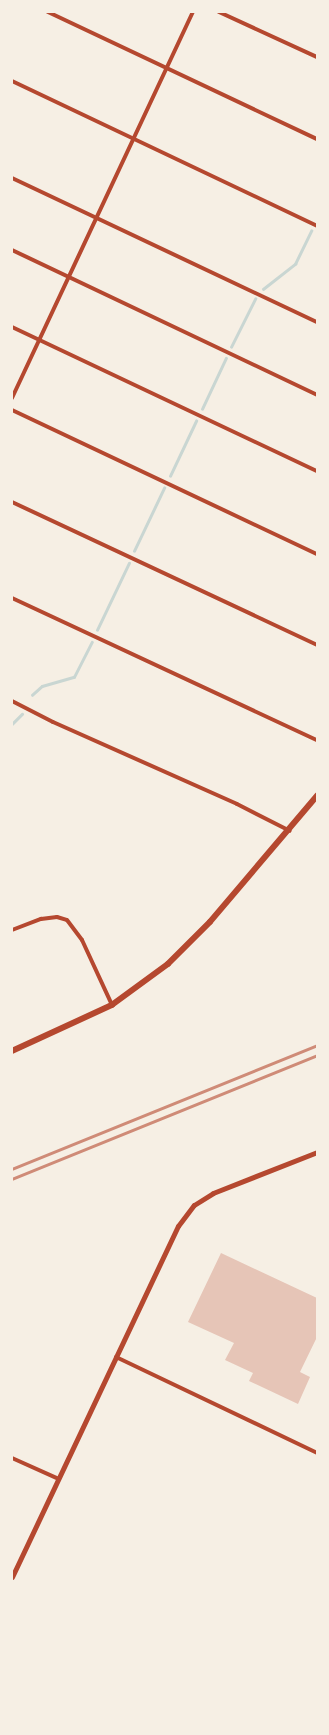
<!DOCTYPE html>
<style>
body{margin:0}
#map{position:relative;width:329px;height:1735px;overflow:hidden;background:#f6efe4;font-family:Barlow,sans-serif}
div>[style]{position:absolute}
.stream>*{height:2.5px;margin:-1.25px;padding:0 1.25px;transform-origin:1.25px;border-radius:1.25px;background:#c9d6d2}
.building>*{inset:0;background:#e6c5b7}
.minor>*{height:4px;margin:-2px;padding:0 2px;transform-origin:2px;border-radius:2px;background:#b5482f}
.tertiary>*{height:5px;margin:-2.5px;padding:0 2.5px;transform-origin:2.5px;border-radius:2.5px;background:#b5482f}
.secondary>*{height:5.5px;margin:-2.75px;padding:0 2.75px;transform-origin:2.75px;border-radius:2.75px;background:#b5482f}
.rail>*{height:2.5px;margin:-1.25px;padding:0 1.25px;transform-origin:1.25px;border-radius:1.25px;background:#cf8b77}
span{translate:-50% -50%;white-space:nowrap;text-align:center;line-height:1.15;-webkit-text-stroke:4px #f6efe4;paint-order:stroke}
.frame{position:absolute;inset:0;border:13px solid #f6efe4;pointer-events:none}
</style>
<div id="map">
<div class="stream">
<div style="left:263px;top:289px;width:41px;rotate:-38deg"></div>
<div style="left:295px;top:264px;width:37px;rotate:-64deg"></div>
<div style="left:231px;top:347px;width:54px;rotate:-63.4deg"></div>
<div style="left:202px;top:409px;width:56px;rotate:-64.8deg"></div>
<div style="left:170px;top:476px;width:61px;rotate:-64.7deg"></div>
<div style="left:134px;top:551px;width:70px;rotate:-64.5deg"></div>
<div style="left:97px;top:630px;width:74px;rotate:-64.5deg"></div>
<div style="left:32px;top:695px;width:13px;rotate:-42deg"></div>
<div style="left:42px;top:686px;width:33px;rotate:-16deg"></div>
<div style="left:74px;top:677px;width:39px;rotate:-63deg"></div>
<div style="left:12px;top:724px;width:14px;rotate:-45deg"></div>
</div>
<div class="building">
<div style="clip-path:polygon(221px 1253px,317px 1298px,317px 1337px,300px 1372px,310px 1377px,298px 1404px,249px 1381px,253px 1373px,225px 1360px,234px 1343px,188px 1322px)"></div>
</div>
<div class="minor">
<div style="left:48px;top:12px;width:297px;rotate:25.3deg"></div>
<div style="left:219px;top:12px;width:108px;rotate:24.7deg"></div>
<div style="left:12px;top:81px;width:338px;rotate:25.4deg"></div>
<div style="left:12px;top:178px;width:337px;rotate:25.3deg"></div>
<div style="left:12px;top:250px;width:338px;rotate:25.4deg"></div>
<div style="left:12px;top:327px;width:337px;rotate:25.3deg"></div>
<div style="left:12px;top:398px;width:426px;rotate:-64.9deg"></div>
<div style="left:12px;top:410px;width:337px;rotate:25.3deg"></div>
<div style="left:12px;top:502px;width:337px;rotate:25.1deg"></div>
<div style="left:12px;top:598px;width:336px;rotate:25deg"></div>
<div style="left:12px;top:701px;width:46px;rotate:27.1deg"></div>
<div style="left:53px;top:722px;width:201px;rotate:24deg"></div>
<div style="left:237px;top:804px;width:59px;rotate:27deg"></div>
<div style="left:12px;top:930px;width:31px;rotate:-21deg"></div>
<div style="left:41px;top:919px;width:16px;rotate:-7deg"></div>
<div style="left:57px;top:917px;width:10px;rotate:17deg"></div>
<div style="left:67px;top:920px;width:25px;rotate:53deg"></div>
<div style="left:82px;top:940px;width:72px;rotate:65.2deg"></div>
<div style="left:116px;top:1357px;width:223px;rotate:25.5deg"></div>
<div style="left:12px;top:1458px;width:51px;rotate:24.1deg"></div>
</div>
<div class="tertiary">
<div style="left:12px;top:1577px;width:388px;rotate:-64.7deg"></div>
<div style="left:178px;top:1226px;width:26px;rotate:-53deg"></div>
<div style="left:194px;top:1205px;width:22px;rotate:-32deg"></div>
<div style="left:213px;top:1193px;width:112px;rotate:-21.5deg"></div>
</div>
<div class="secondary">
<div style="left:12px;top:1051px;width:110px;rotate:-24.7deg"></div>
<div style="left:112px;top:1005px;width:69px;rotate:-36.2deg"></div>
<div style="left:168px;top:964px;width:59px;rotate:-45deg"></div>
<div style="left:210px;top:922px;width:165px;rotate:-49.7deg"></div>
</div>
<div class="rail">
<div style="left:12px;top:1169px;width:329px;rotate:-22.1deg"></div>
<div style="left:12px;top:1179px;width:329px;rotate:-22.1deg"></div>
</div>
<div class="frame"></div>
</div>
